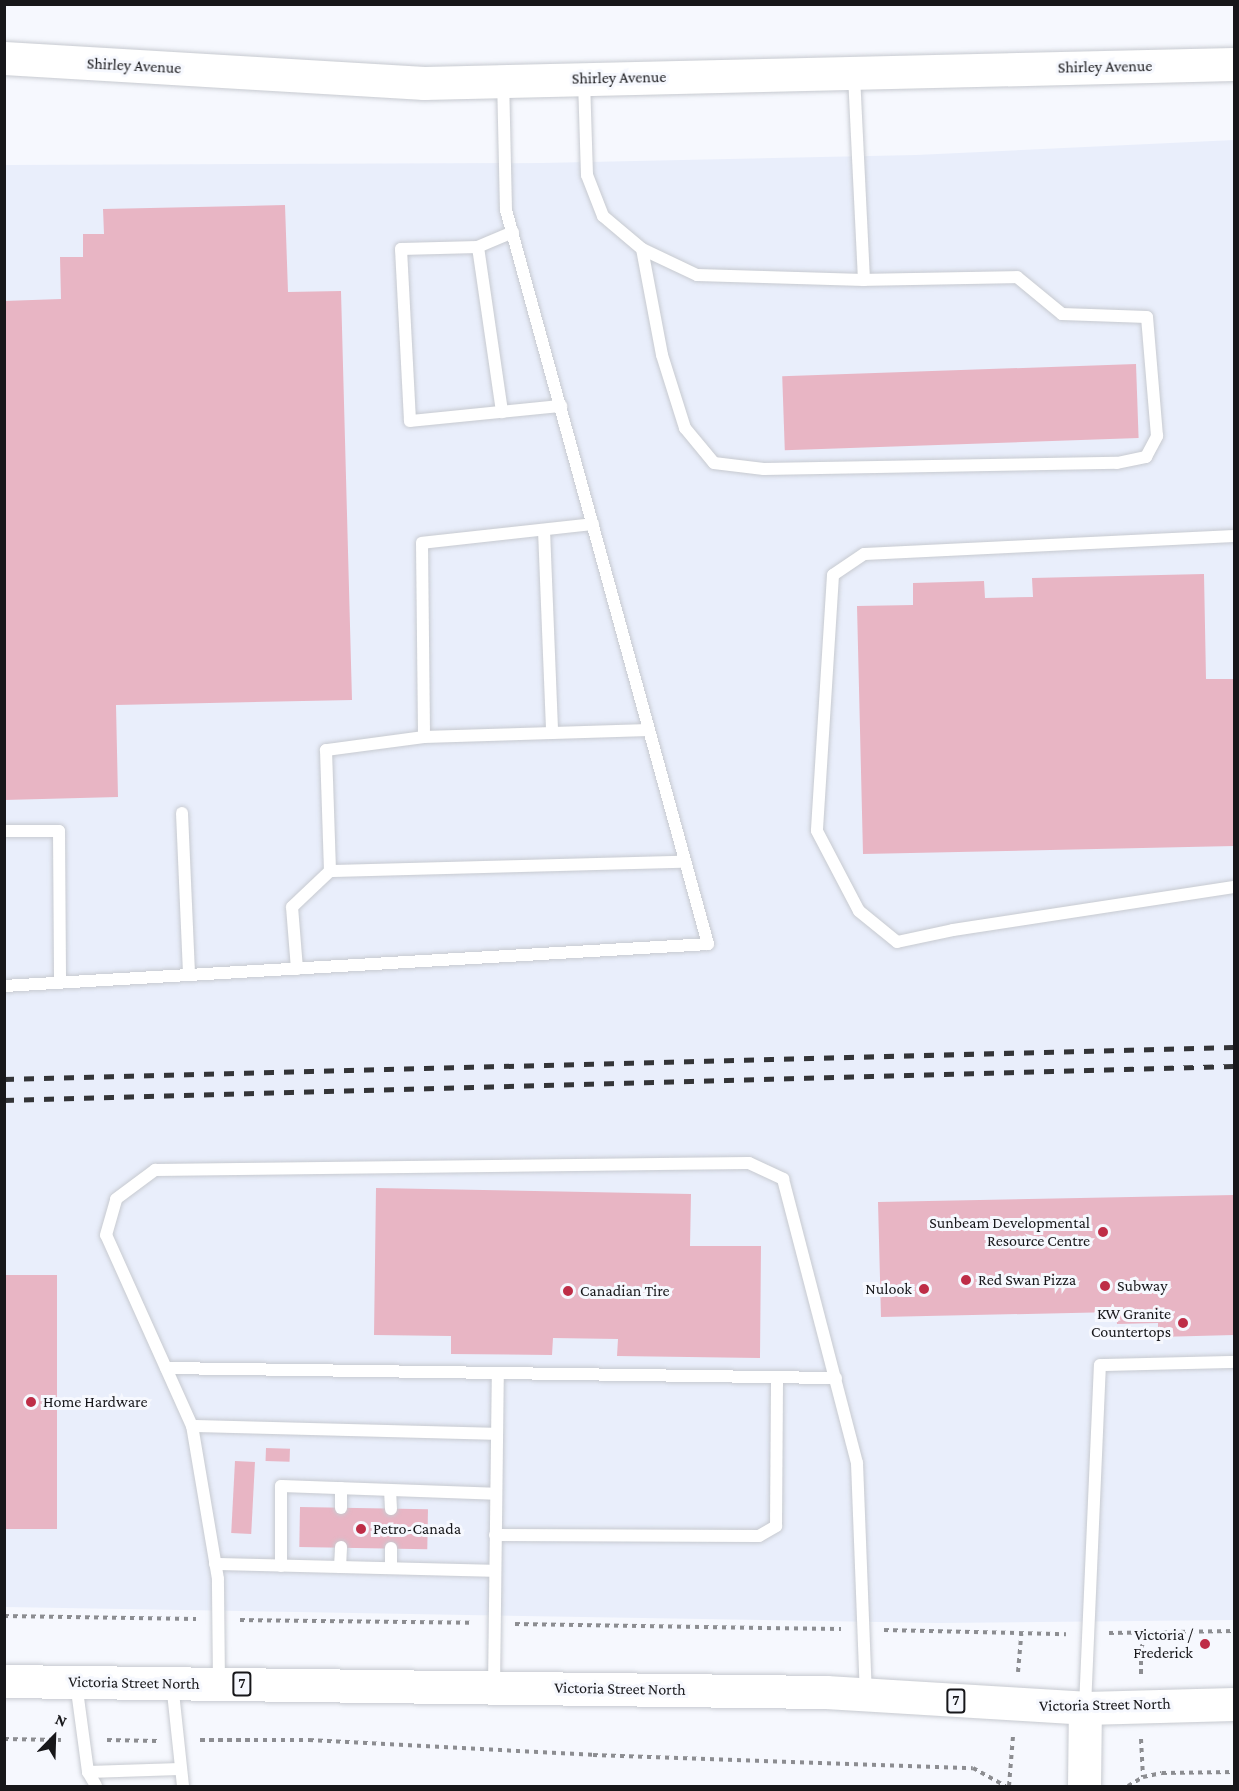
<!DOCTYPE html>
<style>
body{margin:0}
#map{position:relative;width:1239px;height:1791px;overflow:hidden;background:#f6f8fe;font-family:"Crimson Pro",serif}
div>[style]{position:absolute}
.built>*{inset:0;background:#e9eefb}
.building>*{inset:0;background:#e8b5c4;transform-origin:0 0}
.path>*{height:4px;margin-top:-2px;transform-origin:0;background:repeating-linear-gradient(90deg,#8c8d91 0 4.5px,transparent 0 9px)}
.roads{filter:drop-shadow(0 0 2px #c7cad0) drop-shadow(0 0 2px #c7cad0)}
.lane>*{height:12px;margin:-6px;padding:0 6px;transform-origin:6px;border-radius:6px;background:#fff}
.secondary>*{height:33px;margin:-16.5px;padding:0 16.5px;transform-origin:16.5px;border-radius:16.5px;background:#fff}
.primary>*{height:33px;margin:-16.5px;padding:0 16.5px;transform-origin:16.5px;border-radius:16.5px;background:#fff}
.rail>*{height:4.5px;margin-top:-2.25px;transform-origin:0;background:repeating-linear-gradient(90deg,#333437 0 10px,transparent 0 20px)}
.dots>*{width:16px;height:16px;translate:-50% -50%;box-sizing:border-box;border:3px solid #f6f8fe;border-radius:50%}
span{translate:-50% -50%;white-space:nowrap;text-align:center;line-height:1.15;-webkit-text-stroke:6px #f6f8fe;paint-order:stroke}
.shield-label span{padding:2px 4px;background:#f6f8fe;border:2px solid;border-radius:4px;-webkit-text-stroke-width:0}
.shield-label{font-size:15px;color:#17171a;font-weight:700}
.street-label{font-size:16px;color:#17171a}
.poi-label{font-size:16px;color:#17171a}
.right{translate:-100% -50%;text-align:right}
.left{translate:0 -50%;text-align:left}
.frame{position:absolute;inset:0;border:6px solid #17171a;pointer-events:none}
.north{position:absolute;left:24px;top:1707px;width:60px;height:60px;-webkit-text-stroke:4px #f6f8fe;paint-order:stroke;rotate:23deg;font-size:16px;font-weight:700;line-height:24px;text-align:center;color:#17171a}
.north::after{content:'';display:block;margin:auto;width:21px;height:27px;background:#17171a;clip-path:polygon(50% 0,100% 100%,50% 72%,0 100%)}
</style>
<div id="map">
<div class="built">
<div style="clip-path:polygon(1234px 140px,1234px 1620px,938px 1623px,5px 1607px,5px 165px,542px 163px,916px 155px)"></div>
</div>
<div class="building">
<div style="clip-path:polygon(285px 205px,288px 292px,341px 291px,352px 700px,116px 705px,118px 797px,4px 800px,4px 301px,61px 299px,60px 257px,83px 257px,83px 234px,104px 234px,103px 209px)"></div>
<div style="left:1136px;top:364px;width:74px;height:354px;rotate:88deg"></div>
<div style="clip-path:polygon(1204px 574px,1206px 679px,1234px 679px,1234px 846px,863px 854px,857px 606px,913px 605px,913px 583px,984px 581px,985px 598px,1033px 597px,1032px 578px)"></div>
<div style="clip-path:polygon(376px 1188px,691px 1194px,690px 1246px,761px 1246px,760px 1358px,617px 1356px,618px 1339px,553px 1338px,552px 1355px,451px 1354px,451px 1336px,374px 1335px)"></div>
<div style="clip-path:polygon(1234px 1195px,1234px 1335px,1158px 1337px,1158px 1323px,1117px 1324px,1116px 1312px,881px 1317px,878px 1202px)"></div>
<div style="left:57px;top:1275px;width:254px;height:53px;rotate:90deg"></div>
<div style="left:266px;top:1448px;width:24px;height:13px;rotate:2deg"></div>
<div style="left:235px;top:1461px;width:20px;height:72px;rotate:3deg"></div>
<div style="left:300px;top:1507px;width:128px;height:40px;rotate:1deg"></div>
</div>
<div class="path">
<div style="left:4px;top:1616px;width:192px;rotate:0.9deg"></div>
<div style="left:240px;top:1620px;width:232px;rotate:0.7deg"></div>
<div style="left:515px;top:1624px;width:326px;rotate:0.9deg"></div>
<div style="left:884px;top:1630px;width:182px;rotate:1.3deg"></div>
<div style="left:1109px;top:1633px;width:125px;rotate:-0.9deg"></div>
<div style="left:1018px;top:1672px;width:38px;rotate:-85deg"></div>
<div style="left:1141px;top:1674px;width:25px;rotate:-90deg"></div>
<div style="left:1141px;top:1649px;width:19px;rotate:-72deg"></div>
<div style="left:4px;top:1739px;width:57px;rotate:1deg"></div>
<div style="left:1141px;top:1739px;width:38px;rotate:87deg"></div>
<div style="left:107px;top:1740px;width:50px;rotate:1.1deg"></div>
<div style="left:200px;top:1740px;width:109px"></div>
<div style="left:309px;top:1740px;width:284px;rotate:3deg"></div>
<div style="left:593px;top:1755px;width:380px;rotate:2deg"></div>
<div style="left:973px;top:1768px;width:37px;rotate:29deg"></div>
<div style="left:1009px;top:1786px;width:50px;rotate:-85.4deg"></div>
<div style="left:1128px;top:1786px;width:17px;rotate:-31deg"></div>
<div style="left:1143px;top:1777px;width:19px;rotate:-12deg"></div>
<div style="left:1162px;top:1773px;width:72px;rotate:-0.8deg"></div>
</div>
<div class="roads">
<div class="lane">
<div style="left:584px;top:80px;width:95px;rotate:88.2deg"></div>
<div style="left:587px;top:175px;width:44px;rotate:68.7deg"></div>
<div style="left:603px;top:216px;width:51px;rotate:40.2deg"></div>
<div style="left:642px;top:249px;width:61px;rotate:25.3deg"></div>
<div style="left:697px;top:275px;width:167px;rotate:1.7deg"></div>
<div style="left:864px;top:280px;width:207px;rotate:-92.8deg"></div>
<div style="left:513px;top:232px;width:38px;rotate:157deg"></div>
<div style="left:478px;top:247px;width:77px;rotate:178.5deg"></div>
<div style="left:401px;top:249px;width:172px;rotate:87deg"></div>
<div style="left:410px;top:421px;width:152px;rotate:-5.7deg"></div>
<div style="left:478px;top:247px;width:167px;rotate:81.7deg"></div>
<div style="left:642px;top:249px;width:108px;rotate:79.3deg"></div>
<div style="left:662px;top:355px;width:77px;rotate:72.5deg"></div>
<div style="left:685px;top:428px;width:45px;rotate:50.4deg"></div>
<div style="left:714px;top:463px;width:50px;rotate:6.8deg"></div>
<div style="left:764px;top:469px;width:353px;rotate:-1deg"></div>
<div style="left:1117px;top:463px;width:30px;rotate:-12deg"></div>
<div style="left:1146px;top:457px;width:24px;rotate:-62deg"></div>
<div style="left:1157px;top:436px;width:119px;rotate:-94.8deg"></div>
<div style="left:1147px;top:317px;width:85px;rotate:-178deg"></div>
<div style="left:1062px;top:314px;width:58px;rotate:-140.6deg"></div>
<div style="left:1017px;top:277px;width:153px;rotate:178.9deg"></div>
<div style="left:593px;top:524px;width:172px;rotate:173.7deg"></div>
<div style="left:422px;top:543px;width:194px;rotate:89.4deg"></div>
<div style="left:424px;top:737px;width:225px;rotate:-1.8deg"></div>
<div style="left:544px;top:530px;width:203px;rotate:87.7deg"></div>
<div style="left:1234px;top:536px;width:370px;rotate:177.2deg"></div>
<div style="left:864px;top:554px;width:37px;rotate:146deg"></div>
<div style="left:833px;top:575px;width:256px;rotate:93.6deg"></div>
<div style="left:817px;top:831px;width:90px;rotate:62.3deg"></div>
<div style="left:859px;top:911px;width:49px;rotate:39.2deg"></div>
<div style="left:897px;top:942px;width:57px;rotate:-12.1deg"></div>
<div style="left:953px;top:930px;width:284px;rotate:-8.7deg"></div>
<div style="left:424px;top:737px;width:99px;rotate:172.4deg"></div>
<div style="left:326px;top:750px;width:121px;rotate:88.1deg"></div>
<div style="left:330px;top:871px;width:355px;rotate:-1.5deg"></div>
<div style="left:182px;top:813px;width:162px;rotate:87.5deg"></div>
<div style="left:4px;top:831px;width:55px"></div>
<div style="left:59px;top:831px;width:151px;rotate:89.6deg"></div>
<div style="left:297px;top:969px;width:62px;rotate:-94.6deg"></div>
<div style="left:292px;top:907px;width:52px;rotate:-43.5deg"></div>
<div style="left:4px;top:986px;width:705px;rotate:-3.41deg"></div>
<div style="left:708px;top:944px;width:761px;rotate:-105.39deg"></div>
<div style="left:506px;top:210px;width:129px;rotate:-91.3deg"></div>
<div style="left:166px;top:1368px;width:670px;rotate:0.86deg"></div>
<div style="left:192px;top:1426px;width:304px;rotate:1.5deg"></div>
<div style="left:390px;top:1490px;width:19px;rotate:87deg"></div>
<div style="left:341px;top:1508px;width:20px;rotate:-90deg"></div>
<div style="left:495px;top:1535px;width:264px;rotate:0.2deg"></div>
<div style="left:759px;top:1536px;width:20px;rotate:-30deg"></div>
<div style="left:776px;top:1526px;width:149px;rotate:-89.6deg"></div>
<div style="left:391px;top:1548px;width:20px;rotate:90deg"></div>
<div style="left:215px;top:1564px;width:280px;rotate:1.4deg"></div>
<div style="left:281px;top:1566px;width:80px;rotate:-90deg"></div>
<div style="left:281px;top:1486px;width:215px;rotate:2.1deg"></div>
<div style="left:340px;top:1567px;width:20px;rotate:-87deg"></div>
<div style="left:76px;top:1683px;width:90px;rotate:82.3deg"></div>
<div style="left:88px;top:1772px;width:16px;rotate:60deg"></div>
<div style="left:172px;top:1683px;width:104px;rotate:83.9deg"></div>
<div style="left:219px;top:1683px;width:104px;rotate:-90.6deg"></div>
<div style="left:218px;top:1579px;width:155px;rotate:-99.6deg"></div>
<div style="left:192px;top:1426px;width:209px;rotate:-114.2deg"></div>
<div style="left:106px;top:1235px;width:37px;rotate:-74deg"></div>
<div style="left:116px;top:1199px;width:49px;rotate:-36.6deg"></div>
<div style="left:155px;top:1170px;width:594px;rotate:-0.68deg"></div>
<div style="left:749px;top:1163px;width:38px;rotate:25deg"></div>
<div style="left:783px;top:1179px;width:293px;rotate:75.4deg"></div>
<div style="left:857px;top:1463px;width:231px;rotate:87.8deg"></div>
<div style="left:494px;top:1687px;width:314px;rotate:-89.3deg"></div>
<div style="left:1085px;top:1707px;width:342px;rotate:-87.5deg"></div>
<div style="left:1100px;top:1365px;width:134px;rotate:-1.3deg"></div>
<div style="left:88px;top:1772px;width:92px;rotate:-1.9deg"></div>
</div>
<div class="secondary">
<div style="left:4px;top:58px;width:421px;rotate:3.4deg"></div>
<div style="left:424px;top:83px;width:810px;rotate:-1.34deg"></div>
<div style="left:1084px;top:1786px;width:78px;rotate:-89.3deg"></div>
</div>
<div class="primary">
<div style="left:4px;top:1681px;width:822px;rotate:0.77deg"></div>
<div style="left:826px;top:1692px;width:259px;rotate:3.5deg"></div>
<div style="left:1085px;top:1708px;width:149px;rotate:-1.5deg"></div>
</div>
</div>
<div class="rail">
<div style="left:4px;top:1079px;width:1230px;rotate:-1.49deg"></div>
<div style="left:4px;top:1100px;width:1230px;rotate:-1.58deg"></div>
</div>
<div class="dots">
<div style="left:1103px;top:1232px;background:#be2d47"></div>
<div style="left:966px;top:1280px;background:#be2d47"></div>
<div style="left:1105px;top:1286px;background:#be2d47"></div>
<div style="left:924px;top:1289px;background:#be2d47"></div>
<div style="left:568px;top:1291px;background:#be2d47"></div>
<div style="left:1183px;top:1323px;background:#be2d47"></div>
<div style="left:31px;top:1402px;background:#be2d47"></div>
<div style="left:361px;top:1529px;background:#be2d47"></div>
<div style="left:1205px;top:1644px;background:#be2d47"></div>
</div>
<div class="shield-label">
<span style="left:242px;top:1684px">7</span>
<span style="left:956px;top:1701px">7</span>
</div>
<div class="street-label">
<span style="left:134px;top:66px;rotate:3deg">Shirley Avenue</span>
<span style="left:1105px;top:67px;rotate:-1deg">Shirley Avenue</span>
<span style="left:619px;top:78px;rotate:-1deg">Shirley Avenue</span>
<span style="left:134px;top:1683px;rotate:1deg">Victoria Street North</span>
<span style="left:620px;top:1689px;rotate:1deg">Victoria Street North</span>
<span style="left:1105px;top:1705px;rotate:-1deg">Victoria Street North</span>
</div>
<div class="poi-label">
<span class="right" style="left:1090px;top:1232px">Sunbeam Developmental<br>Resource Centre</span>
<span class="left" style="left:978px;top:1280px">Red Swan Pizza</span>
<span class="left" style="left:1117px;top:1286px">Subway</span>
<span class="right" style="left:912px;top:1289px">Nulook</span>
<span class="left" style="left:580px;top:1291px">Canadian Tire</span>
<span class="right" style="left:1171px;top:1323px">KW Granite<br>Countertops</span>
<span class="left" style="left:43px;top:1402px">Home Hardware</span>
<span class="left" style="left:373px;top:1529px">Petro-Canada</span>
<span class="right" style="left:1193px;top:1644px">Victoria /<br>Frederick</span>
</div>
<div class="frame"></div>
<div class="north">N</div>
</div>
